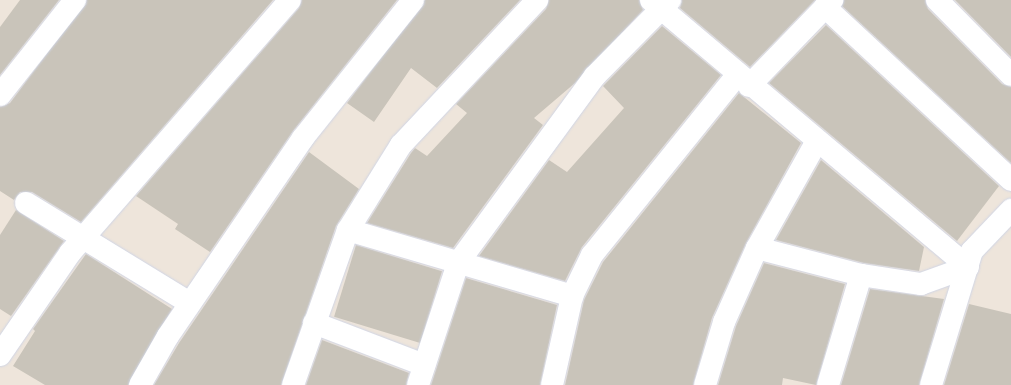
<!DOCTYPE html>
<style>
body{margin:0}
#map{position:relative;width:1011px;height:385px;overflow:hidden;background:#eee5db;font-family:Cabin,sans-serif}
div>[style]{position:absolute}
.building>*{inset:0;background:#c9c4ba;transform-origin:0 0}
.roads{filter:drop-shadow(0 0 1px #d0d5e5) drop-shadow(0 0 1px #d0d5e5)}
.minor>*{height:22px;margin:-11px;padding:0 11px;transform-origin:11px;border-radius:11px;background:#fff}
span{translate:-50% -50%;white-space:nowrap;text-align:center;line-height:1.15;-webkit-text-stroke:4px #fff;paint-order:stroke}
</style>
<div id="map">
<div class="building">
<div style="clip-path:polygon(20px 0,59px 0,0 75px,0 27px)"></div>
<div style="clip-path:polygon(87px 0,273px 0,81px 222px,32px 192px,20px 192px,14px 200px,0 191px,0 107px,10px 103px)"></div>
<div style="clip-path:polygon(302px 0,397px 0,293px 131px,210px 252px,175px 229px,178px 224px,136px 196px,299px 8px)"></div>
<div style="clip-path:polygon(425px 0,520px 0,437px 88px,411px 68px,374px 122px,347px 103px)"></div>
<div style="clip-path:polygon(549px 0,639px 0,643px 10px,575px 83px,534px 118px,543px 125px,453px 248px,367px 223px,411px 153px,415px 148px,427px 156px,467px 113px,456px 104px,546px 9px)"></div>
<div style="clip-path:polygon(682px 0,815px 0,750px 67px,680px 8px)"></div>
<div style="clip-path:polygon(844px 0,925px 0,928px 9px,1002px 84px,1011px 87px,1011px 163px,842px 6px)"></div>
<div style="clip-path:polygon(955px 0,1011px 0,1011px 57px)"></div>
<div style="clip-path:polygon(826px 25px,999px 186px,957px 241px,769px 83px)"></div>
<div style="clip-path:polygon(662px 26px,721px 75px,582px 247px,565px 281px,479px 256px,549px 160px,567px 172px,624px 108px,603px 86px)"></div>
<div style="clip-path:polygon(739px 93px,801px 143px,746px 243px,712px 318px,693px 385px,565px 385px,584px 300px,603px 262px)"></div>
<div style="clip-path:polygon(309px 152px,359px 189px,336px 226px,281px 385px,154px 385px,179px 343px)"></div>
<div style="clip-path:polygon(821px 160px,924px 247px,919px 271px,864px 263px,776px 240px)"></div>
<div style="clip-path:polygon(16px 210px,64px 241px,11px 316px,0 309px,0 235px)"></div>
<div style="left:356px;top:245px;width:90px;height:75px;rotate:17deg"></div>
<div style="clip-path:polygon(86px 254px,172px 309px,128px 385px,45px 385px,13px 366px,35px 331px,33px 329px)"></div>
<div style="clip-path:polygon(764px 263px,845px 284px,816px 385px,783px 378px,782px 385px,718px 385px,736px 326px)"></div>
<div style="clip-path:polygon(466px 278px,557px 305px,540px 385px,431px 385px)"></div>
<div style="clip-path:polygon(870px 289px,944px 299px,919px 385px,841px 385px)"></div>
<div style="clip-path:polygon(969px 304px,1011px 314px,1011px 385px,944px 385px)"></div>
<div style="clip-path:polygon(322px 340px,409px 373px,406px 385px,306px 385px)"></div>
</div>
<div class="roads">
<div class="minor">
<div style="left:651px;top:0;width:414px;rotate:40.1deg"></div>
<div style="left:937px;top:0;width:105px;rotate:45.4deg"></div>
<div style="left:825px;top:7px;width:254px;rotate:42.9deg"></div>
<div style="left:749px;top:86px;width:120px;rotate:-46deg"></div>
<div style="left:0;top:95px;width:121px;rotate:-51.7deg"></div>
<div style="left:817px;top:141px;width:123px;rotate:119.3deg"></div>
<div style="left:757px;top:248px;width:107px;rotate:14.6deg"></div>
<div style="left:861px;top:275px;width:61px;rotate:8.5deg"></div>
<div style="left:921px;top:284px;width:50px;rotate:-19.9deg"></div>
<div style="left:26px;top:203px;width:192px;rotate:31.4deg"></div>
<div style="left:348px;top:230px;width:234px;rotate:16.4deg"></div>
<div style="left:314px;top:323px;width:118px;rotate:20.9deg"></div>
<div style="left:0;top:355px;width:124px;rotate:-55.5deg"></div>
<div style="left:70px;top:253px;width:335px;rotate:-49deg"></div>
<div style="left:140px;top:385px;width:56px;rotate:-60.3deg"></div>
<div style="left:168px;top:336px;width:240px;rotate:-55.7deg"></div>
<div style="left:303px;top:138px;width:176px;rotate:-51.4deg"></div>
<div style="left:293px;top:385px;width:164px;rotate:-70.5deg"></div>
<div style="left:348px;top:230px;width:100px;rotate:-58.1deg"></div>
<div style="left:401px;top:145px;width:199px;rotate:-46.8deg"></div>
<div style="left:418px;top:385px;width:128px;rotate:-71.8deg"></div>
<div style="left:458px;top:263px;width:232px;rotate:-53.8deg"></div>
<div style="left:595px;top:76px;width:107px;rotate:-45.4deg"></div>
<div style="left:552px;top:385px;width:91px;rotate:-77.3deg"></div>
<div style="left:572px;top:296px;width:46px;rotate:-64deg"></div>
<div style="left:592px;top:255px;width:231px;rotate:-51.1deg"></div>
<div style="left:705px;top:385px;width:66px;rotate:-73.2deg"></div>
<div style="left:724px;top:322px;width:81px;rotate:-66deg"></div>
<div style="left:828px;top:385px;width:115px;rotate:-73.3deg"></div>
<div style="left:931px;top:385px;width:140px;rotate:-73deg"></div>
<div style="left:972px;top:251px;width:57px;rotate:-46.4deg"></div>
</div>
</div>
</div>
